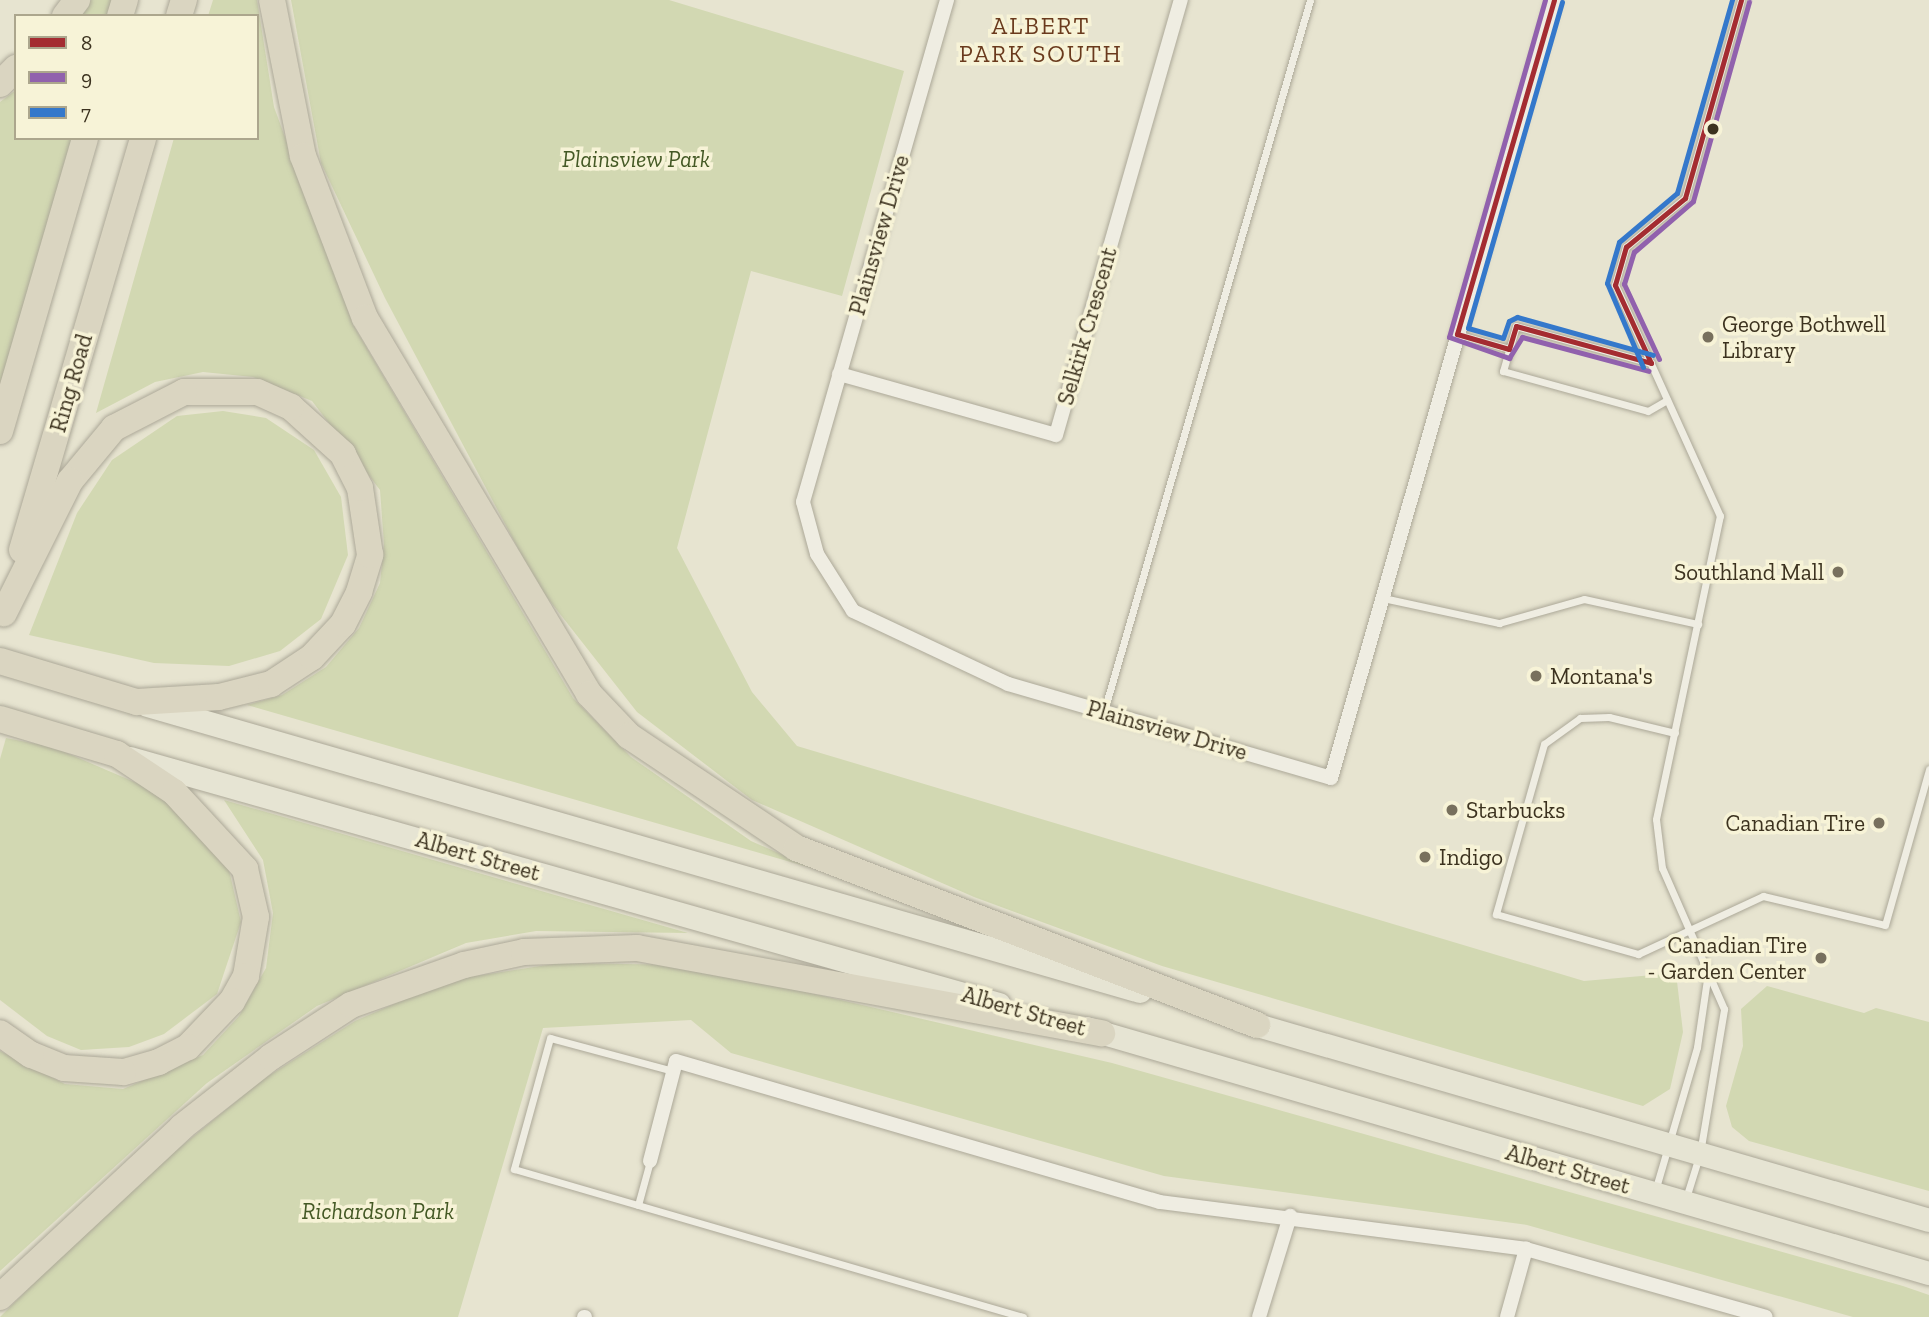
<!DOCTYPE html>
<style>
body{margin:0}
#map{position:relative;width:1929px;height:1317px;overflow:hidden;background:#e7e4d0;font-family:"Zilla Slab",serif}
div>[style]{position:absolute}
.green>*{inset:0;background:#d2d8b2}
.roads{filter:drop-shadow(0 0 2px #aca898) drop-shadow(0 0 2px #aca898)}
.lane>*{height:7px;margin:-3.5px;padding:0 3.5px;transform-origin:3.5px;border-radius:3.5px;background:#efede2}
.street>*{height:14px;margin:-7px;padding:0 7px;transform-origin:7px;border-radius:7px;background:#efede2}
.primary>*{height:23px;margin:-11.5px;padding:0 11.5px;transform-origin:11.5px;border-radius:11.5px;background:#e6e4d3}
.highway>*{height:26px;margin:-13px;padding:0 13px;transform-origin:13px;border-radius:13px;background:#dad5c1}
.bus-1>*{height:5px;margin:-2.5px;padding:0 2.5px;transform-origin:2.5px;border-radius:2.5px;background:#a42c31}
.bus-2>*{height:5px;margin:-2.5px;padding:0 2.5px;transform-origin:2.5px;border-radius:2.5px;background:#9161ad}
.bus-3>*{height:5px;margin:-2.5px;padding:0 2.5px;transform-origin:2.5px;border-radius:2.5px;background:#3478cb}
.dots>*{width:19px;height:19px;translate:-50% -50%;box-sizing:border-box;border:4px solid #f7f3d7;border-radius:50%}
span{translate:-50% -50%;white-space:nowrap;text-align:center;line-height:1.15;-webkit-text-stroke:7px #f7f3d7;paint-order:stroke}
.park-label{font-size:23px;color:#445925;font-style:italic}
.street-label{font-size:23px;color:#3c321f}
.poi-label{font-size:23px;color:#3c321f}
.left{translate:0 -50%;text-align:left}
.right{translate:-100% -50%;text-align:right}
.neighbourhood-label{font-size:24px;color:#6a3a1d;letter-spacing:2px}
.legend{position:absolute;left:14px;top:14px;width:245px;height:126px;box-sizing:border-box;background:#f7f3d7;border:2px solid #aca68d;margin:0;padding:9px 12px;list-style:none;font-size:21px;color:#3c321f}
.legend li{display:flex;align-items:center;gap:14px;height:35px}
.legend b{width:35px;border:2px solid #aca68d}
</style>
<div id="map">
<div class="green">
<div style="clip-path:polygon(91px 0,117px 0,112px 16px,78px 16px)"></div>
<div style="clip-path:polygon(213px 0,257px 0,274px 107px,355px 328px,573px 698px,631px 757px,751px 841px,815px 869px,247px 705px,282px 695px,326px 667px,359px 628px,380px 583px,384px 544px,380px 490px,312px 401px,253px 377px,203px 372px,155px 382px,96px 413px,174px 138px,257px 138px,257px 16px,208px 16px)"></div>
<div style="clip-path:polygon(291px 0,669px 0,904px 71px,842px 296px,751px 271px,677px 548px,752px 692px,797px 746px,1584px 981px,1676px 973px,1683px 1032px,1670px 1089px,1643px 1106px,1162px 966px,974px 897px,752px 800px,637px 712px,538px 586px,385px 298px,321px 163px)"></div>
<div style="clip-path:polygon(16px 90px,16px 138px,77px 138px,0 409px,0 102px)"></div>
<div style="clip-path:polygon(223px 411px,266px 418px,314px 450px,341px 497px,348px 555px,321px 619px,280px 651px,229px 666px,154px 663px,29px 635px,77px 513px,112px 460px,177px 416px)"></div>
<div style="clip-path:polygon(6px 738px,53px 747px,139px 784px,186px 811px,226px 857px,241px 922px,217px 994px,164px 1034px,129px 1047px,81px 1050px,47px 1036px,0 1000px,0 759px)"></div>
<div style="clip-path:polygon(224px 800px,688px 933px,536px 931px,466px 943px,317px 1006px,207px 1083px,0 1271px,0 1051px,65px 1084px,123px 1089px,203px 1055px,239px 1016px,266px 968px,273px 913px,263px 860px)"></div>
<div style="clip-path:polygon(560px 963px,690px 965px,1112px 1063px,1903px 1286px,1929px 1295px,1929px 1317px,1853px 1317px,1527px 1225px,1164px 1176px,731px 1053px,691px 1020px,543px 1028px,458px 1317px,0 1317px,123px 1194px,262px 1080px,355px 1021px,449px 980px)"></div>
<div style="clip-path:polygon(1767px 986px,1864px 1013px,1876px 1008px,1929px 1022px,1929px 1191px,1749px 1141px,1732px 1127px,1726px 1106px,1743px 1046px,1741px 1009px)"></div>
</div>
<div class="roads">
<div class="lane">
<div style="left:1457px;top:334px;width:54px;rotate:16.1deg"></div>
<div style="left:1651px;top:363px;width:140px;rotate:-164.7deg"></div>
<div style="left:1516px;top:326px;width:47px;rotate:106.1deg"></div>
<div style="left:1503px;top:371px;width:150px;rotate:15.4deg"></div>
<div style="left:1648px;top:411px;width:22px;rotate:-30deg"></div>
<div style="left:1383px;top:598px;width:119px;rotate:12.2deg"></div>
<div style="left:1499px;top:623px;width:88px;rotate:-15.8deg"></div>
<div style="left:1584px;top:599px;width:117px;rotate:12.4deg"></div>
<div style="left:1104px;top:711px;width:740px;rotate:-73.84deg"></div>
<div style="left:1675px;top:733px;width:68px;rotate:-166.4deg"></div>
<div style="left:1609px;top:717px;width:29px;rotate:178deg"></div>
<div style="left:1580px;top:718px;width:44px;rotate:144.2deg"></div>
<div style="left:1544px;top:744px;width:177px;rotate:105.8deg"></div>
<div style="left:1496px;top:914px;width:148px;rotate:15.7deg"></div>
<div style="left:1638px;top:954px;width:138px;rotate:-24.9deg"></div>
<div style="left:1763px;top:896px;width:125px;rotate:13.4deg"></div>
<div style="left:1885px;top:925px;width:162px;rotate:-74.2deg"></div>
<div style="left:673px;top:1071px;width:127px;rotate:-165deg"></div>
<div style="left:550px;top:1038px;width:136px;rotate:105.4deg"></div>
<div style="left:514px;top:1169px;width:530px;rotate:16.21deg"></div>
<div style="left:1655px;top:1191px;width:150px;rotate:-73.7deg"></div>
<div style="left:1697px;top:1047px;width:69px;rotate:-81.6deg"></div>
<div style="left:1686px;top:1198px;width:47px;rotate:-72.7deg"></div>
<div style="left:1700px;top:1153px;width:146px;rotate:-80.5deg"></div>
<div style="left:1724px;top:1009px;width:154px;rotate:-113.7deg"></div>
<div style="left:1662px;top:868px;width:49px;rotate:-97deg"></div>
<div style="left:1656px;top:819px;width:310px;rotate:-78.1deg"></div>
<div style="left:1720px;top:516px;width:254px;rotate:-114.4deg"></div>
<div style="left:1615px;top:285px;width:40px;rotate:-74deg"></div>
<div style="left:1626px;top:247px;width:77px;rotate:-39.7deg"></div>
<div style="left:1685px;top:198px;width:206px;rotate:-74.2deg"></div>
<div style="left:638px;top:1205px;width:46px;rotate:-74.7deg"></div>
</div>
<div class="street">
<div style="left:947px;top:0;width:522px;rotate:106.01deg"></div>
<div style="left:803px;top:502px;width:54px;rotate:74.9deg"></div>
<div style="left:817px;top:554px;width:67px;rotate:57.7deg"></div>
<div style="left:853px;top:611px;width:171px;rotate:25.2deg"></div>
<div style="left:1008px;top:684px;width:336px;rotate:16.2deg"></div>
<div style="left:1331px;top:778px;width:809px;rotate:-74.01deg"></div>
<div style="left:839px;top:374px;width:225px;rotate:15.7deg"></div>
<div style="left:1056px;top:435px;width:453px;rotate:-74deg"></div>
<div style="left:650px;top:1161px;width:103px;rotate:-75.4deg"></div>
<div style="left:676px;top:1061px;width:504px;rotate:16.24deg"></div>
<div style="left:1160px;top:1202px;width:369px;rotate:7.3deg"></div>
<div style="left:1526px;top:1249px;width:249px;rotate:15.8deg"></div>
<div style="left:584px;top:1317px;width:1px"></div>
<div style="left:1259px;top:1317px;width:106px;rotate:-72.9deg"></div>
<div style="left:1507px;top:1317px;width:71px;rotate:-74.4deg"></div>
</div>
<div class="primary">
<div style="left:147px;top:705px;width:1033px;rotate:16.07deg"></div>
<div style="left:130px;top:758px;width:903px;rotate:15.81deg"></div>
<div style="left:1240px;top:1020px;width:717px;rotate:16.19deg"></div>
<div style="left:1086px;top:1028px;width:878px;rotate:16.21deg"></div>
</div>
<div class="highway">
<div style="left:272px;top:0;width:159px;rotate:78.8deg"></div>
<div style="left:303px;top:156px;width:173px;rotate:69.1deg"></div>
<div style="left:365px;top:318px;width:438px;rotate:59.2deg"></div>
<div style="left:589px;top:694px;width:58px;rotate:46.4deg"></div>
<div style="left:629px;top:736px;width:201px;rotate:33.8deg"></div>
<div style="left:796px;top:848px;width:494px;rotate:21deg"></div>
<div style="left:65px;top:16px;width:20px;rotate:-53deg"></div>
<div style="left:120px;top:16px;width:17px;rotate:-73deg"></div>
<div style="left:179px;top:16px;width:17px;rotate:-73deg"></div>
<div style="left:0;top:84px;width:23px;rotate:-45deg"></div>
<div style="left:0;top:431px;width:305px;rotate:-73.8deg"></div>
<div style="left:22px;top:550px;width:429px;rotate:-73.6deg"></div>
<div style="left:0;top:661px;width:143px;rotate:16.7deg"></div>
<div style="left:137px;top:702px;width:82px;rotate:-3.5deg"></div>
<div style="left:219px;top:697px;width:54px;rotate:-14deg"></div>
<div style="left:271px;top:684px;width:49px;rotate:-33.4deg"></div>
<div style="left:312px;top:657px;width:45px;rotate:-46.8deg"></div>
<div style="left:343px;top:624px;width:36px;rotate:-63deg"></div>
<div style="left:359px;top:592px;width:39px;rotate:-73deg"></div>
<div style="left:370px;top:555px;width:68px;rotate:-98.5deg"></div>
<div style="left:360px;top:488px;width:38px;rotate:-117deg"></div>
<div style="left:343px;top:454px;width:70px;rotate:-137.9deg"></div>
<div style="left:291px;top:407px;width:37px;rotate:-156deg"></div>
<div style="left:257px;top:392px;width:73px;rotate:180deg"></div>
<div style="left:184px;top:392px;width:79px;rotate:152.8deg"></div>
<div style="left:114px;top:428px;width:69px;rotate:129.7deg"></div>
<div style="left:70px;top:481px;width:148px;rotate:116.6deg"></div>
<div style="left:0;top:719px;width:122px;rotate:16.7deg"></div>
<div style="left:117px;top:754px;width:69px;rotate:33.7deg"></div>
<div style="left:174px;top:792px;width:105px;rotate:47.3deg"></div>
<div style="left:245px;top:869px;width:49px;rotate:77.1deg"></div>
<div style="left:256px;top:917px;width:60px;rotate:99.6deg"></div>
<div style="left:246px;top:976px;width:29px;rotate:119deg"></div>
<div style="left:232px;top:1001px;width:64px;rotate:133.7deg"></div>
<div style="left:188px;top:1047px;width:33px;rotate:153deg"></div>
<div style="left:159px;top:1062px;width:37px;rotate:164deg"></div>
<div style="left:123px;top:1072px;width:59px;rotate:-176.1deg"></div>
<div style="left:64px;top:1068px;width:35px;rotate:-158deg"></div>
<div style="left:31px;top:1055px;width:38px;rotate:-145deg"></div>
<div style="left:0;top:1297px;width:249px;rotate:-43deg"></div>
<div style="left:182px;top:1127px;width:113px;rotate:-38.2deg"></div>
<div style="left:271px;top:1057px;width:95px;rotate:-33deg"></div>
<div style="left:351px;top:1005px;width:120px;rotate:-19.5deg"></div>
<div style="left:464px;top:965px;width:61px;rotate:-12.2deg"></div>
<div style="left:524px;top:952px;width:113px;rotate:-2deg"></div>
<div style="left:637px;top:948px;width:473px;rotate:10.4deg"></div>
</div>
</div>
<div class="bus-1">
<div style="left:1554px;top:0;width:348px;rotate:106.2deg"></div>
<div style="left:1457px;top:334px;width:54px;rotate:16.1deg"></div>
<div style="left:1509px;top:349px;width:24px;rotate:-73deg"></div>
<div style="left:1516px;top:326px;width:140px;rotate:15.3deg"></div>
<div style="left:1651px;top:363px;width:86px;rotate:-114.8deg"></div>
<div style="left:1615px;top:285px;width:40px;rotate:-74deg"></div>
<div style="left:1626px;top:247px;width:77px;rotate:-39.7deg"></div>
<div style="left:1685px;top:198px;width:206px;rotate:-74.2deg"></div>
</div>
<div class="bus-2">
<div style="left:1545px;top:0;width:350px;rotate:105.9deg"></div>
<div style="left:1449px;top:337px;width:64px;rotate:19.3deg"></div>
<div style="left:1509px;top:358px;width:25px;rotate:-58deg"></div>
<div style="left:1522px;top:337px;width:131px;rotate:15deg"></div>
<div style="left:1659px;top:359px;width:83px;rotate:-115deg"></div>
<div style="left:1624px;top:284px;width:34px;rotate:-73deg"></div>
<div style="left:1634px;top:252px;width:78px;rotate:-40.8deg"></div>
<div style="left:1693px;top:201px;width:207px;rotate:-74.3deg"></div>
</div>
<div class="bus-3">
<div style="left:1562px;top:2px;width:339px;rotate:106.1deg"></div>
<div style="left:1468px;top:328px;width:36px;rotate:16deg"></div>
<div style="left:1503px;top:338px;width:18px;rotate:-71deg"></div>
<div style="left:1509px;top:321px;width:9px;rotate:-27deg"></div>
<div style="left:1517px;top:317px;width:141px;rotate:15.6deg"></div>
<div style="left:1643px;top:367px;width:91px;rotate:-113.2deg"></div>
<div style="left:1607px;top:283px;width:43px;rotate:-73.7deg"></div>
<div style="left:1619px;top:242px;width:76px;rotate:-40.2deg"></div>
<div style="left:1677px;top:193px;width:201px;rotate:-74.1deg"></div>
</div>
<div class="dots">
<div style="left:1713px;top:129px;background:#3c321f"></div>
<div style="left:1708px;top:337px;background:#78705d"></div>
<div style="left:1838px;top:572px;background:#78705d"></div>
<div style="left:1536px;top:676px;background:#78705d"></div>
<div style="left:1452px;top:810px;background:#78705d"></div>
<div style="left:1879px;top:823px;background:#78705d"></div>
<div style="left:1425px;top:857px;background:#78705d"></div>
<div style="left:1821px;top:958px;background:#78705d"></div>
</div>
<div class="park-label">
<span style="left:636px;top:159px">Plainsview Park</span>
<span style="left:378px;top:1211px">Richardson Park</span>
</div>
<div class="street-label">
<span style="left:879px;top:235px;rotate:-74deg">Plainsview Drive</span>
<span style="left:1087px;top:326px;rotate:-74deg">Selkirk Crescent</span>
<span style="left:71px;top:383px;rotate:-74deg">Ring Road</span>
<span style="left:1167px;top:730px;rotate:16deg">Plainsview Drive</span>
<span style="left:478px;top:856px;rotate:16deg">Albert Street</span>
<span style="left:1024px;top:1011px;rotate:16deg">Albert Street</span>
<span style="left:1568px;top:1169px;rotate:16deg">Albert Street</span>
</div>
<div class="poi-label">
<span class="left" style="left:1722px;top:337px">George Bothwell<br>Library</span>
<span class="right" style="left:1824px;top:572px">Southland Mall</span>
<span class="left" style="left:1550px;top:676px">Montana's</span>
<span class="left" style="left:1466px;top:810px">Starbucks</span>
<span class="right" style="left:1865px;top:823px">Canadian Tire</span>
<span class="left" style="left:1439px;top:857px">Indigo</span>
<span class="right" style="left:1807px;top:958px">Canadian Tire<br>- Garden Center</span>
</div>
<div class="neighbourhood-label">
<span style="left:1041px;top:40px">ALBERT<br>PARK SOUTH</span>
</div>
<ul class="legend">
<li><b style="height:9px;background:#a42c31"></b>8</li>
<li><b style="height:9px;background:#9161ad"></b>9</li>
<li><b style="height:9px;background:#3478cb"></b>7</li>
</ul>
</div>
